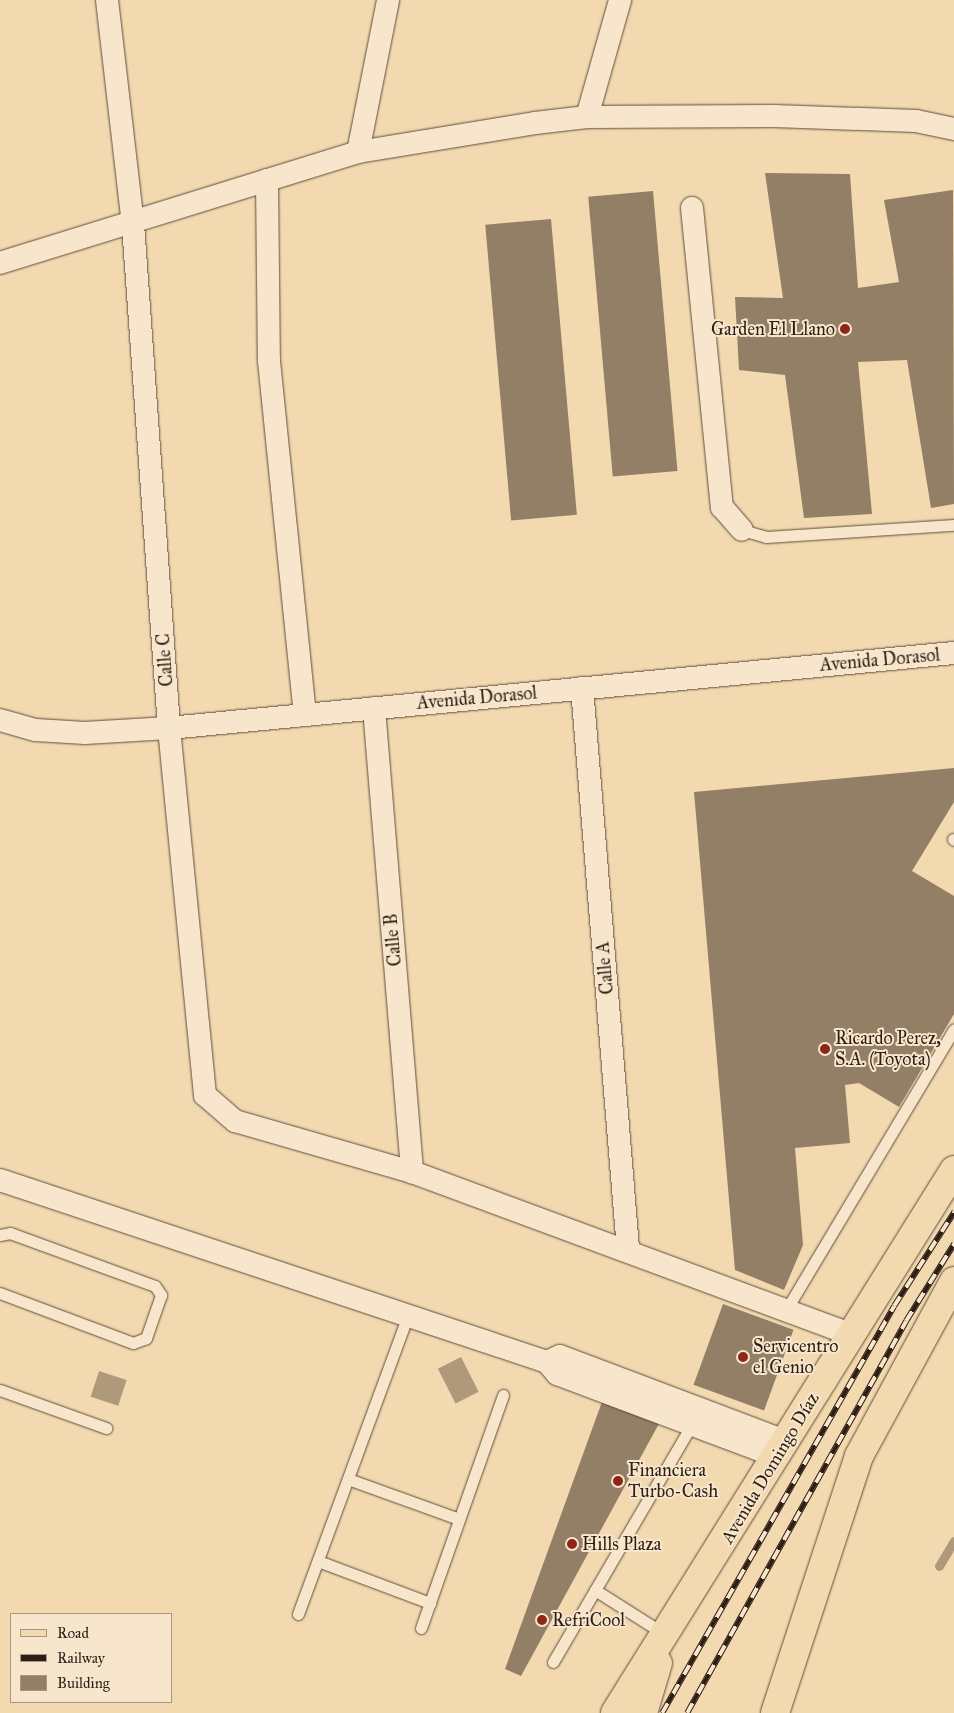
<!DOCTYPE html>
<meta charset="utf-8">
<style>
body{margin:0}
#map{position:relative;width:954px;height:1713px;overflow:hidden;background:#f3d9b0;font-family:"IM FELL Great Primer",serif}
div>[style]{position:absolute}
.water>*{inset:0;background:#af997b;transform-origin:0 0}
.stream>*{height:9px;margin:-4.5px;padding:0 4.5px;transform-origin:4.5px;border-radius:4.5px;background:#af997b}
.building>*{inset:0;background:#937f65;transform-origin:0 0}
.roads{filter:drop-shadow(0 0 1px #5e4d3b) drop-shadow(0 0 1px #5e4d3b)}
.service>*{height:11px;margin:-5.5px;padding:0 5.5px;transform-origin:5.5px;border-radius:5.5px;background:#f7e6cc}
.minor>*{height:22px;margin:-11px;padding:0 11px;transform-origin:11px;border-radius:11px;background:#f7e6cc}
.primary>*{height:28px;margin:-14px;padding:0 14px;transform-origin:14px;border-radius:14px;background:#f3d9b0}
.rail>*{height:5.5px;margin-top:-2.75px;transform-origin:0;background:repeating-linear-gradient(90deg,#f7e6cc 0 11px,#2c1e14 0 22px);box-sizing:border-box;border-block:1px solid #2c1e14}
.dots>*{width:14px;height:14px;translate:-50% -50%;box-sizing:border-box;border:2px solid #f7e6cc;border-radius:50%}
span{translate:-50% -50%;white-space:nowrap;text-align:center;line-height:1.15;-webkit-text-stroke:4px #f7e6cc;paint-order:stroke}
.poi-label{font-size:18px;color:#2c1e14}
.right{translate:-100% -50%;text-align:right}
.left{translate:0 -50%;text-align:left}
.street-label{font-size:18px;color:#2c1e14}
.legend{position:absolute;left:10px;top:1613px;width:162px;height:90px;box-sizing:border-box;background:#f7e6cc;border:1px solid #a69682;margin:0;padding:6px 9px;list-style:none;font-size:15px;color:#2c1e14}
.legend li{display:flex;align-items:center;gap:10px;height:25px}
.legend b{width:25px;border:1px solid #a69682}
</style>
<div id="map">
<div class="water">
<div style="left:461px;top:1357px;width:39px;height:26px;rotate:63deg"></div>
<div style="left:99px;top:1371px;width:29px;height:27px;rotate:18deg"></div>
</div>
<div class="stream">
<div style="left:939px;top:1566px;width:29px;rotate:-59deg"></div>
</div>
<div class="building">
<div style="clip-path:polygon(765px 173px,850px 174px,858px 288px,899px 282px,884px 200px,953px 190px,954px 504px,931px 508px,907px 360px,858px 362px,872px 514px,804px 518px,785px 375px,739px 370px,735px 297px,783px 298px)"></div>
<div style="left:653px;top:191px;width:281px;height:65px;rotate:85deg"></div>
<div style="left:551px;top:219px;width:297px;height:66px;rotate:85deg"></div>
<div style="clip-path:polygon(954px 768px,954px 802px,912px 871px,954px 896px,954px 1014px,899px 1107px,859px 1083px,845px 1085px,850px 1143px,795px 1148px,803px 1245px,784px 1290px,735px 1270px,694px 792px)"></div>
<div style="left:723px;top:1304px;width:75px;height:86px;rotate:20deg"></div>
<div style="clip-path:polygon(603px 1399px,661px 1420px,521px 1676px,505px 1669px)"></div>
</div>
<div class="roads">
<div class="service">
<div style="left:742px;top:530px;width:25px;rotate:16deg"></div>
<div style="left:766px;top:537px;width:188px;rotate:-3.7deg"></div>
<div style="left:953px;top:839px;width:1px;rotate:45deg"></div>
<div style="left:0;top:1235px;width:10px;rotate:-11deg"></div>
<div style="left:10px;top:1233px;width:154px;rotate:20.1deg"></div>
<div style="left:155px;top:1286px;width:11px;rotate:56deg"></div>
<div style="left:161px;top:1295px;width:46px;rotate:109.2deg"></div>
<div style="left:146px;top:1338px;width:14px;rotate:159deg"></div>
<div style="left:133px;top:1343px;width:142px;rotate:-159.4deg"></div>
<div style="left:786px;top:1310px;width:327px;rotate:-59.1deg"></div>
<div style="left:0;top:1390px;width:113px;rotate:19.7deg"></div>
<div style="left:348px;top:1479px;width:118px;rotate:19.8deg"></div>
<div style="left:318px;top:1561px;width:120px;rotate:20.6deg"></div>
<div style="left:595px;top:1590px;width:84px;rotate:32.4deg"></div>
<div style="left:298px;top:1614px;width:319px;rotate:-69.8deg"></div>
<div style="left:421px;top:1628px;width:247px;rotate:-70.6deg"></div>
<div style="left:553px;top:1662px;width:278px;rotate:-59.7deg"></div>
</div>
<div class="minor">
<div style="left:107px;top:0;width:226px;rotate:83.4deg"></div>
<div style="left:133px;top:224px;width:505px;rotate:85.91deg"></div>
<div style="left:169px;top:728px;width:369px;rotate:84.4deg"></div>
<div style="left:205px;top:1095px;width:40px;rotate:41deg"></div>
<div style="left:235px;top:1121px;width:184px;rotate:16.1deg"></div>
<div style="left:412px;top:1172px;width:467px;rotate:20.3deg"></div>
<div style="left:587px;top:117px;width:122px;rotate:-74.2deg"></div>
<div style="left:358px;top:152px;width:155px;rotate:-78.8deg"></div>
<div style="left:267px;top:180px;width:181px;rotate:89.4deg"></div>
<div style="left:269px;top:361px;width:355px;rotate:84.2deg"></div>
<div style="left:692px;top:208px;width:301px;rotate:84.3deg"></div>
<div style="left:722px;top:507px;width:30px;rotate:49deg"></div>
<div style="left:0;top:263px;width:375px;rotate:-17.2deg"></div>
<div style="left:358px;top:152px;width:179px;rotate:-9.3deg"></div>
<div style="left:535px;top:123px;width:52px;rotate:-6.6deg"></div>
<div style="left:587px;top:117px;width:187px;rotate:-0.3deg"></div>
<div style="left:774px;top:116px;width:142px;rotate:2deg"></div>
<div style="left:916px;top:121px;width:39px;rotate:12deg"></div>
<div style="left:582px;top:688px;width:563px;rotate:85.31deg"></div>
<div style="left:374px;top:708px;width:466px;rotate:85.3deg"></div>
<div style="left:0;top:720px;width:37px;rotate:16deg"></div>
<div style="left:36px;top:730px;width:49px;rotate:3.5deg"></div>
<div style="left:85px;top:733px;width:84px;rotate:-3.4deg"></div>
<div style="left:169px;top:728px;width:789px;rotate:-5.46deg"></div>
<div style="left:0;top:1180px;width:576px;rotate:18.4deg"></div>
<div style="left:547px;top:1362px;width:16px;rotate:50deg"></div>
<div style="left:557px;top:1374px;width:236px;rotate:20.6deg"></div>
<div style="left:547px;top:1362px;width:14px;rotate:-25deg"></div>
<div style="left:560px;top:1356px;width:243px;rotate:20.7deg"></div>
</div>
<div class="primary">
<div style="left:615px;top:1713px;width:640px;rotate:-58.02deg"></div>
<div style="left:643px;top:1713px;width:52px;rotate:-73.3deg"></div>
<div style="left:775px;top:1713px;width:270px;rotate:-71.9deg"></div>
<div style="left:859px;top:1456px;width:199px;rotate:-61.5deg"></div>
</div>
</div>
<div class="rail">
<div style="left:662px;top:1713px;width:468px;rotate:-60.3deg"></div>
<div style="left:894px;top:1306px;width:112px;rotate:-57.4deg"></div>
<div style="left:687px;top:1713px;width:449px;rotate:-60.8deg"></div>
<div style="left:906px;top:1321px;width:91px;rotate:-58.1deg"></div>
</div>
<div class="dots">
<div style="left:845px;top:329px;background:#8f2418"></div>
<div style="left:825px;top:1049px;background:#8f2418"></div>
<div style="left:743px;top:1357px;background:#8f2418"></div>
<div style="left:618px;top:1481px;background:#8f2418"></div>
<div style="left:572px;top:1544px;background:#8f2418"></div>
<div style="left:542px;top:1620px;background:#8f2418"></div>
</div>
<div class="poi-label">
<span class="right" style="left:835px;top:329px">Garden El Llano</span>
<span class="left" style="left:835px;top:1049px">Ricardo Perez,<br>S.A. (Toyota)</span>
<span class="left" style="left:753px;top:1357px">Servicentro<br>el Genio</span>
<span class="left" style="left:628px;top:1481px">Financiera<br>Turbo-Cash</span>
<span class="left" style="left:582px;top:1544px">Hills Plaza</span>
<span class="left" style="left:552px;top:1620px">RefriCool</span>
</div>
<div class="street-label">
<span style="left:165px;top:660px;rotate:-94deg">Calle C</span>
<span style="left:880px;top:660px;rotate:-5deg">Avenida Dorasol</span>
<span style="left:477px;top:698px;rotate:-5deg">Avenida Dorasol</span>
<span style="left:393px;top:940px;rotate:-95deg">Calle B</span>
<span style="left:605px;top:968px;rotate:-95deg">Calle A</span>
<span style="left:770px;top:1468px;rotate:-59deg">Avenida Domingo Díaz</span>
</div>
<ul class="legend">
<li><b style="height:6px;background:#f3d9b0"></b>Road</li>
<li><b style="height:6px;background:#2c1e14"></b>Railway</li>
<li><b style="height:14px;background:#937f65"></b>Building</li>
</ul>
</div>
